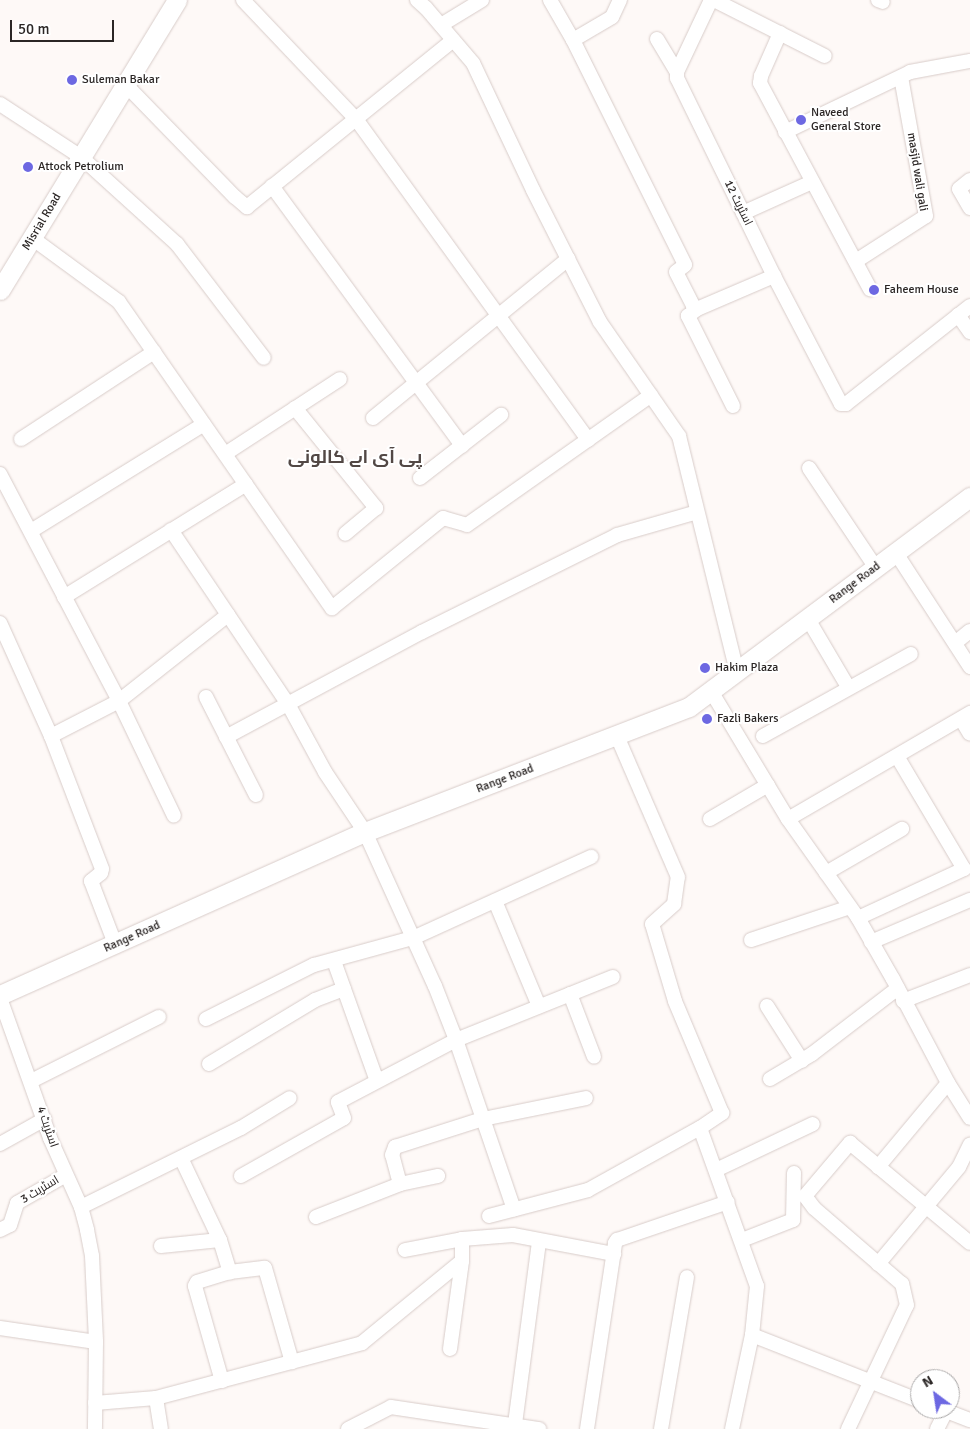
<!DOCTYPE html>
<meta charset="utf-8">
<style>
body{margin:0}
#map{position:relative;width:970px;height:1429px;overflow:hidden;background:#fef9f7;font-family:Signika,Cairo,sans-serif}
div>[style]{position:absolute}
.roads{filter:drop-shadow(0 0 1px #d8ccc9) drop-shadow(0 0 1px #d8ccc9)}
.street>*{height:14px;margin:-7px;padding:0 7px;transform-origin:7px;border-radius:7px;background:#fff}
.secondary>*{height:19px;margin:-9.5px;padding:0 9.5px;transform-origin:9.5px;border-radius:9.5px;background:#fff}
.dots>*{width:14px;height:14px;translate:-50% -50%;box-sizing:border-box;border:2px solid #fff;border-radius:50%}
span{translate:-50% -50%;white-space:nowrap;text-align:center;line-height:1.15;-webkit-text-stroke:4px #fff;paint-order:stroke}
.poi-label{font-size:12px;color:#2b2625}
.left{translate:0 -50%;text-align:left}
.street-label{font-size:12px;color:#2b2625}
.district-label{font-size:18px;color:#524845;font-weight:700}
.north{position:absolute;left:910px;top:1369px;width:50px;height:50px;box-sizing:border-box;background:#fff;border:1px solid #aaa8a8;border-radius:50%;rotate:329deg;font-size:14px;font-weight:700;line-height:20px;text-align:center;color:#2b2625}
.north::after{content:'';display:block;margin:auto;width:18px;height:22px;background:#6d68e2;clip-path:polygon(50% 0,100% 100%,50% 72%,0 100%)}
.scale{position:absolute;left:10px;top:20px;width:104px;height:22px;box-sizing:border-box;border:2px solid #2b2625;border-top:0;padding-left:6px;font-size:15px;line-height:18px;white-space:nowrap;color:#2b2625;-webkit-text-stroke:4px #fff;paint-order:stroke}
</style>
<div id="map">
<div class="roads">
<div class="street">
<div style="left:243px;top:0;width:164px;rotate:46.5deg"></div>
<div style="left:356px;top:119px;width:396px;rotate:54.1deg"></div>
<div style="left:417px;top:0;width:12px;rotate:42deg"></div>
<div style="left:426px;top:8px;width:72px;rotate:49.5deg"></div>
<div style="left:473px;top:63px;width:140px;rotate:64.7deg"></div>
<div style="left:533px;top:190px;width:148px;rotate:63.1deg"></div>
<div style="left:600px;top:322px;width:139px;rotate:55.3deg"></div>
<div style="left:679px;top:436px;width:243px;rotate:76.2deg"></div>
<div style="left:550px;top:0;width:46px;rotate:60.1deg"></div>
<div style="left:573px;top:40px;width:251px;rotate:63.5deg"></div>
<div style="left:685px;top:265px;width:11px;rotate:142deg"></div>
<div style="left:676px;top:272px;width:38px;rotate:63deg"></div>
<div style="left:693px;top:306px;width:5px;rotate:37deg"></div>
<div style="left:711px;top:0;width:80px;rotate:115.3deg"></div>
<div style="left:677px;top:72px;width:6px;rotate:90deg"></div>
<div style="left:677px;top:78px;width:220px;rotate:63.9deg"></div>
<div style="left:774px;top:276px;width:144px;rotate:62.4deg"></div>
<div style="left:841px;top:404px;width:5px"></div>
<div style="left:846px;top:404px;width:158px;rotate:-38.3deg"></div>
<div style="left:714px;top:0;width:124px;rotate:26.8deg"></div>
<div style="left:878px;top:0;width:5px;rotate:22deg"></div>
<div style="left:441px;top:25px;width:48px;rotate:-31.4deg"></div>
<div style="left:780px;top:33px;width:47px;rotate:113.8deg"></div>
<div style="left:761px;top:76px;width:7px;rotate:98deg"></div>
<div style="left:760px;top:83px;width:234px;rotate:61.9deg"></div>
<div style="left:657px;top:39px;width:39px;rotate:59deg"></div>
<div style="left:573px;top:40px;width:45px;rotate:-30.5deg"></div>
<div style="left:612px;top:17px;width:19px;rotate:-65deg"></div>
<div style="left:125px;top:84px;width:158px;rotate:45.8deg"></div>
<div style="left:235px;top:197px;width:16px;rotate:40deg"></div>
<div style="left:247px;top:207px;width:265px;rotate:-39deg"></div>
<div style="left:0;top:104px;width:97px;rotate:33.2deg"></div>
<div style="left:81px;top:157px;width:130px;rotate:42.2deg"></div>
<div style="left:177px;top:244px;width:143px;rotate:52.7deg"></div>
<div style="left:785px;top:132px;width:139px;rotate:-25.6deg"></div>
<div style="left:910px;top:72px;width:61px;rotate:-10.4deg"></div>
<div style="left:970px;top:180px;width:14px;rotate:141deg"></div>
<div style="left:959px;top:189px;width:22px;rotate:60deg"></div>
<div style="left:272px;top:186px;width:322px;rotate:53.8deg"></div>
<div style="left:743px;top:213px;width:76px;rotate:-24.2deg"></div>
<div style="left:32px;top:238px;width:108px;rotate:36.3deg"></div>
<div style="left:119px;top:302px;width:373px;rotate:55.2deg"></div>
<div style="left:332px;top:608px;width:143px;rotate:-39deg"></div>
<div style="left:443px;top:518px;width:25px;rotate:16deg"></div>
<div style="left:467px;top:525px;width:225px;rotate:-35.2deg"></div>
<div style="left:856px;top:261px;width:83px;rotate:-32.7deg"></div>
<div style="left:926px;top:216px;width:141px;rotate:-100.2deg"></div>
<div style="left:958px;top:315px;width:21px;rotate:55deg"></div>
<div style="left:733px;top:406px;width:101px;rotate:-116.6deg"></div>
<div style="left:688px;top:316px;width:11px;rotate:-38deg"></div>
<div style="left:697px;top:309px;width:84px;rotate:-23.2deg"></div>
<div style="left:295px;top:408px;width:129px;rotate:51deg"></div>
<div style="left:376px;top:508px;width:40px;rotate:140deg"></div>
<div style="left:373px;top:418px;width:252px;rotate:-39.2deg"></div>
<div style="left:21px;top:439px;width:159px;rotate:-33.2deg"></div>
<div style="left:225px;top:454px;width:137px;rotate:-33.1deg"></div>
<div style="left:809px;top:468px;width:120px;rotate:56.2deg"></div>
<div style="left:0;top:474px;width:256px;rotate:62.3deg"></div>
<div style="left:119px;top:701px;width:127px;rotate:64.4deg"></div>
<div style="left:420px;top:478px;width:103px;rotate:-37.9deg"></div>
<div style="left:171px;top:530px;width:210px;rotate:56.1deg"></div>
<div style="left:288px;top:704px;width:77px;rotate:61.4deg"></div>
<div style="left:325px;top:772px;width:72px;rotate:56.3deg"></div>
<div style="left:365px;top:832px;width:169px;rotate:65.6deg"></div>
<div style="left:435px;top:986px;width:58px;rotate:68.7deg"></div>
<div style="left:456px;top:1040px;width:179px;rotate:71.1deg"></div>
<div style="left:31px;top:531px;width:203px;rotate:-31.7deg"></div>
<div style="left:896px;top:553px;width:136px;rotate:57deg"></div>
<div style="left:64px;top:597px;width:214px;rotate:-31.8deg"></div>
<div style="left:808px;top:619px;width:79px;rotate:59.5deg"></div>
<div style="left:0;top:623px;width:124px;rotate:65.7deg"></div>
<div style="left:51px;top:736px;width:142px;rotate:69deg"></div>
<div style="left:102px;top:869px;width:4px;rotate:104deg"></div>
<div style="left:101px;top:873px;width:13px;rotate:141deg"></div>
<div style="left:91px;top:881px;width:67px;rotate:69.1deg"></div>
<div style="left:955px;top:643px;width:19px;rotate:-39deg"></div>
<div style="left:711px;top:691px;width:149px;rotate:59deg"></div>
<div style="left:788px;top:819px;width:121px;rotate:54.7deg"></div>
<div style="left:858px;top:918px;width:70px;rotate:60.2deg"></div>
<div style="left:893px;top:979px;width:118px;rotate:62.1deg"></div>
<div style="left:948px;top:1083px;width:41px;rotate:57.8deg"></div>
<div style="left:206px;top:697px;width:110px;rotate:63deg"></div>
<div style="left:961px;top:719px;width:17px;rotate:59deg"></div>
<div style="left:51px;top:736px;width:76px;rotate:-27.2deg"></div>
<div style="left:119px;top:701px;width:139px;rotate:-38.3deg"></div>
<div style="left:763px;top:736px;width:169px;rotate:-29deg"></div>
<div style="left:226px;top:737px;width:222px;rotate:-28.2deg"></div>
<div style="left:422px;top:632px;width:218px;rotate:-26.4deg"></div>
<div style="left:617px;top:535px;width:83px;rotate:-16deg"></div>
<div style="left:710px;top:819px;width:67px;rotate:-30.4deg"></div>
<div style="left:788px;top:819px;width:211px;rotate:-30.2deg"></div>
<div style="left:826px;top:873px;width:88px;rotate:-30.1deg"></div>
<div style="left:495px;top:901px;width:114px;rotate:67.3deg"></div>
<div style="left:858px;top:918px;width:117px;rotate:-24.8deg"></div>
<div style="left:964px;top:869px;width:131px;rotate:-120.7deg"></div>
<div style="left:751px;top:940px;width:104px;rotate:-18.4deg"></div>
<div style="left:871px;top:942px;width:108px;rotate:-23deg"></div>
<div style="left:334px;top:961px;width:127px;rotate:70.3deg"></div>
<div style="left:570px;top:994px;width:67px;rotate:69.1deg"></div>
<div style="left:0;top:998px;width:149px;rotate:70.3deg"></div>
<div style="left:50px;top:1138px;width:76px;rotate:65.8deg"></div>
<div style="left:81px;top:1207px;width:24px;rotate:75deg"></div>
<div style="left:87px;top:1230px;width:26px;rotate:79deg"></div>
<div style="left:92px;top:1256px;width:86px;rotate:87.3deg"></div>
<div style="left:96px;top:1342px;width:87px;rotate:90.7deg"></div>
<div style="left:903px;top:1001px;width:72px;rotate:-21.2deg"></div>
<div style="left:767px;top:1006px;width:65px;rotate:57.5deg"></div>
<div style="left:206px;top:1019px;width:121px;rotate:-26.6deg"></div>
<div style="left:314px;top:965px;width:103px;rotate:-15.3deg"></div>
<div style="left:413px;top:938px;width:196px;rotate:-24.5deg"></div>
<div style="left:209px;top:1064px;width:124px;rotate:-31.1deg"></div>
<div style="left:315px;top:1000px;width:31px;rotate:-21deg"></div>
<div style="left:770px;top:1079px;width:49px;rotate:-30.8deg"></div>
<div style="left:812px;top:1054px;width:108px;rotate:-37.5deg"></div>
<div style="left:31px;top:1081px;width:143px;rotate:-26.6deg"></div>
<div style="left:700px;top:1128px;width:168px;rotate:70.2deg"></div>
<div style="left:757px;top:1286px;width:49px;rotate:95.8deg"></div>
<div style="left:752px;top:1335px;width:96px;rotate:102deg"></div>
<div style="left:0;top:1144px;width:51px;rotate:-29.1deg"></div>
<div style="left:181px;top:1158px;width:91px;rotate:64.6deg"></div>
<div style="left:220px;top:1240px;width:34px;rotate:73deg"></div>
<div style="left:878px;top:1167px;width:109px;rotate:-50.2deg"></div>
<div style="left:716px;top:1170px;width:107px;rotate:-25.4deg"></div>
<div style="left:241px;top:1176px;width:118px;rotate:-29.4deg"></div>
<div style="left:344px;top:1118px;width:17px;rotate:-111deg"></div>
<div style="left:338px;top:1102px;width:133px;rotate:-27.7deg"></div>
<div style="left:456px;top:1040px;width:169px;rotate:-21.9deg"></div>
<div style="left:400px;top:1184px;width:30px;rotate:-105deg"></div>
<div style="left:392px;top:1155px;width:9px;rotate:-69deg"></div>
<div style="left:395px;top:1147px;width:92px;rotate:-17.7deg"></div>
<div style="left:483px;top:1119px;width:105px;rotate:-11.5deg"></div>
<div style="left:81px;top:1207px;width:178px;rotate:-26.3deg"></div>
<div style="left:241px;top:1128px;width:57px;rotate:-31.5deg"></div>
<div style="left:489px;top:1216px;width:102px;rotate:-14.7deg"></div>
<div style="left:588px;top:1190px;width:128px;rotate:-29deg"></div>
<div style="left:700px;top:1128px;width:27px;rotate:-34deg"></div>
<div style="left:722px;top:1113px;width:121px;rotate:-112.8deg"></div>
<div style="left:675px;top:1001px;width:80px;rotate:-106.6deg"></div>
<div style="left:652px;top:924px;width:30px;rotate:-42deg"></div>
<div style="left:674px;top:904px;width:27px;rotate:-82deg"></div>
<div style="left:678px;top:877px;width:154px;rotate:-113.4deg"></div>
<div style="left:316px;top:1217px;width:90px;rotate:-21.4deg"></div>
<div style="left:400px;top:1184px;width:39px;rotate:-12deg"></div>
<div style="left:0;top:1230px;width:11px;rotate:-27deg"></div>
<div style="left:10px;top:1225px;width:23px;rotate:-72deg"></div>
<div style="left:17px;top:1203px;width:56px;rotate:-29.7deg"></div>
<div style="left:742px;top:1240px;width:55px;rotate:-21.4deg"></div>
<div style="left:793px;top:1220px;width:47px;rotate:-88.8deg"></div>
<div style="left:161px;top:1246px;width:59px;rotate:-5.8deg"></div>
<div style="left:405px;top:1250px;width:58px;rotate:-10.9deg"></div>
<div style="left:462px;top:1239px;width:51px;rotate:-4.5deg"></div>
<div style="left:513px;top:1235px;width:103px;rotate:10.7deg"></div>
<div style="left:878px;top:1264px;width:126px;rotate:-50.1deg"></div>
<div style="left:959px;top:1167px;width:25px;rotate:-64deg"></div>
<div style="left:0;top:1328px;width:97px;rotate:8.3deg"></div>
<div style="left:752px;top:1335px;width:180px;rotate:21.4deg"></div>
<div style="left:450px;top:1349px;width:89px;rotate:-82.2deg"></div>
<div style="left:462px;top:1261px;width:22px;rotate:-90deg"></div>
<div style="left:222px;top:1381px;width:99px;rotate:-105.9deg"></div>
<div style="left:195px;top:1286px;width:4px;rotate:-63deg"></div>
<div style="left:197px;top:1282px;width:34px;rotate:-17deg"></div>
<div style="left:230px;top:1272px;width:35px;rotate:-7deg"></div>
<div style="left:265px;top:1268px;width:98px;rotate:74deg"></div>
<div style="left:156px;top:1398px;width:213px;rotate:-14.9deg"></div>
<div style="left:362px;top:1343px;width:129px;rotate:-39.4deg"></div>
<div style="left:95px;top:1403px;width:61px;rotate:-4.7deg"></div>
<div style="left:156px;top:1398px;width:31px;rotate:81deg"></div>
<div style="left:941px;top:1409px;width:31px;rotate:21deg"></div>
<div style="left:515px;top:1424px;width:185px;rotate:-82.5deg"></div>
<div style="left:348px;top:1429px;width:48px;rotate:-27.1deg"></div>
<div style="left:391px;top:1407px;width:150px;rotate:8.5deg"></div>
<div style="left:587px;top:1429px;width:188px;rotate:-81.4deg"></div>
<div style="left:615px;top:1243px;width:4px;rotate:-56deg"></div>
<div style="left:617px;top:1240px;width:117px;rotate:-18.9deg"></div>
<div style="left:661px;top:1429px;width:154px;rotate:-80.3deg"></div>
<div style="left:848px;top:1429px;width:137px;rotate:-64.6deg"></div>
<div style="left:907px;top:1305px;width:22px;rotate:-103deg"></div>
<div style="left:902px;top:1284px;width:116px;rotate:-139.2deg"></div>
<div style="left:814px;top:1208px;width:15px;rotate:-127deg"></div>
<div style="left:805px;top:1196px;width:70px;rotate:-49.7deg"></div>
<div style="left:850px;top:1143px;width:156px;rotate:39.8deg"></div>
<div style="left:937px;top:1429px;width:20px;rotate:-63deg"></div>
</div>
<div class="secondary">
<div style="left:0;top:290px;width:340px;rotate:-58.6deg"></div>
<div style="left:0;top:995px;width:400px;rotate:-24.1deg"></div>
<div style="left:365px;top:832px;width:347px;rotate:-21.1deg"></div>
<div style="left:689px;top:707px;width:351px;rotate:-36.8deg"></div>
</div>
</div>
<div class="dots">
<div style="left:72px;top:80px;background:#6d68e2"></div>
<div style="left:801px;top:120px;background:#6d68e2"></div>
<div style="left:28px;top:167px;background:#6d68e2"></div>
<div style="left:874px;top:290px;background:#6d68e2"></div>
<div style="left:705px;top:668px;background:#6d68e2"></div>
<div style="left:707px;top:719px;background:#6d68e2"></div>
</div>
<div class="poi-label">
<span class="left" style="left:82px;top:80px">Suleman Bakar</span>
<span class="left" style="left:811px;top:120px">Naveed<br>General Store</span>
<span class="left" style="left:38px;top:167px">Attock Petrolium</span>
<span class="left" style="left:884px;top:290px">Faheem House</span>
<span class="left" style="left:715px;top:668px">Hakim Plaza</span>
<span class="left" style="left:717px;top:719px">Fazli Bakers</span>
</div>
<div class="street-label">
<span style="left:917px;top:172px;rotate:81deg">masjid wali gali</span>
<span style="left:738px;top:203px;rotate:64deg">اسٹریٹ 12</span>
<span style="left:42px;top:222px;rotate:-59deg">Misrial Road</span>
<span style="left:855px;top:583px;rotate:-37deg">Range Road</span>
<span style="left:505px;top:779px;rotate:-21deg">Range Road</span>
<span style="left:132px;top:937px;rotate:-24deg">Range Road</span>
<span style="left:47px;top:1127px;rotate:71deg">اسٹریٹ 4</span>
<span style="left:40px;top:1190px;rotate:-31deg">اسٹریٹ 3</span>
</div>
<div class="district-label">
<span style="left:355px;top:457px">پی آی اے کالونی</span>
</div>
<div class="north">N</div>
<div class="scale">50 m</div>
</div>
